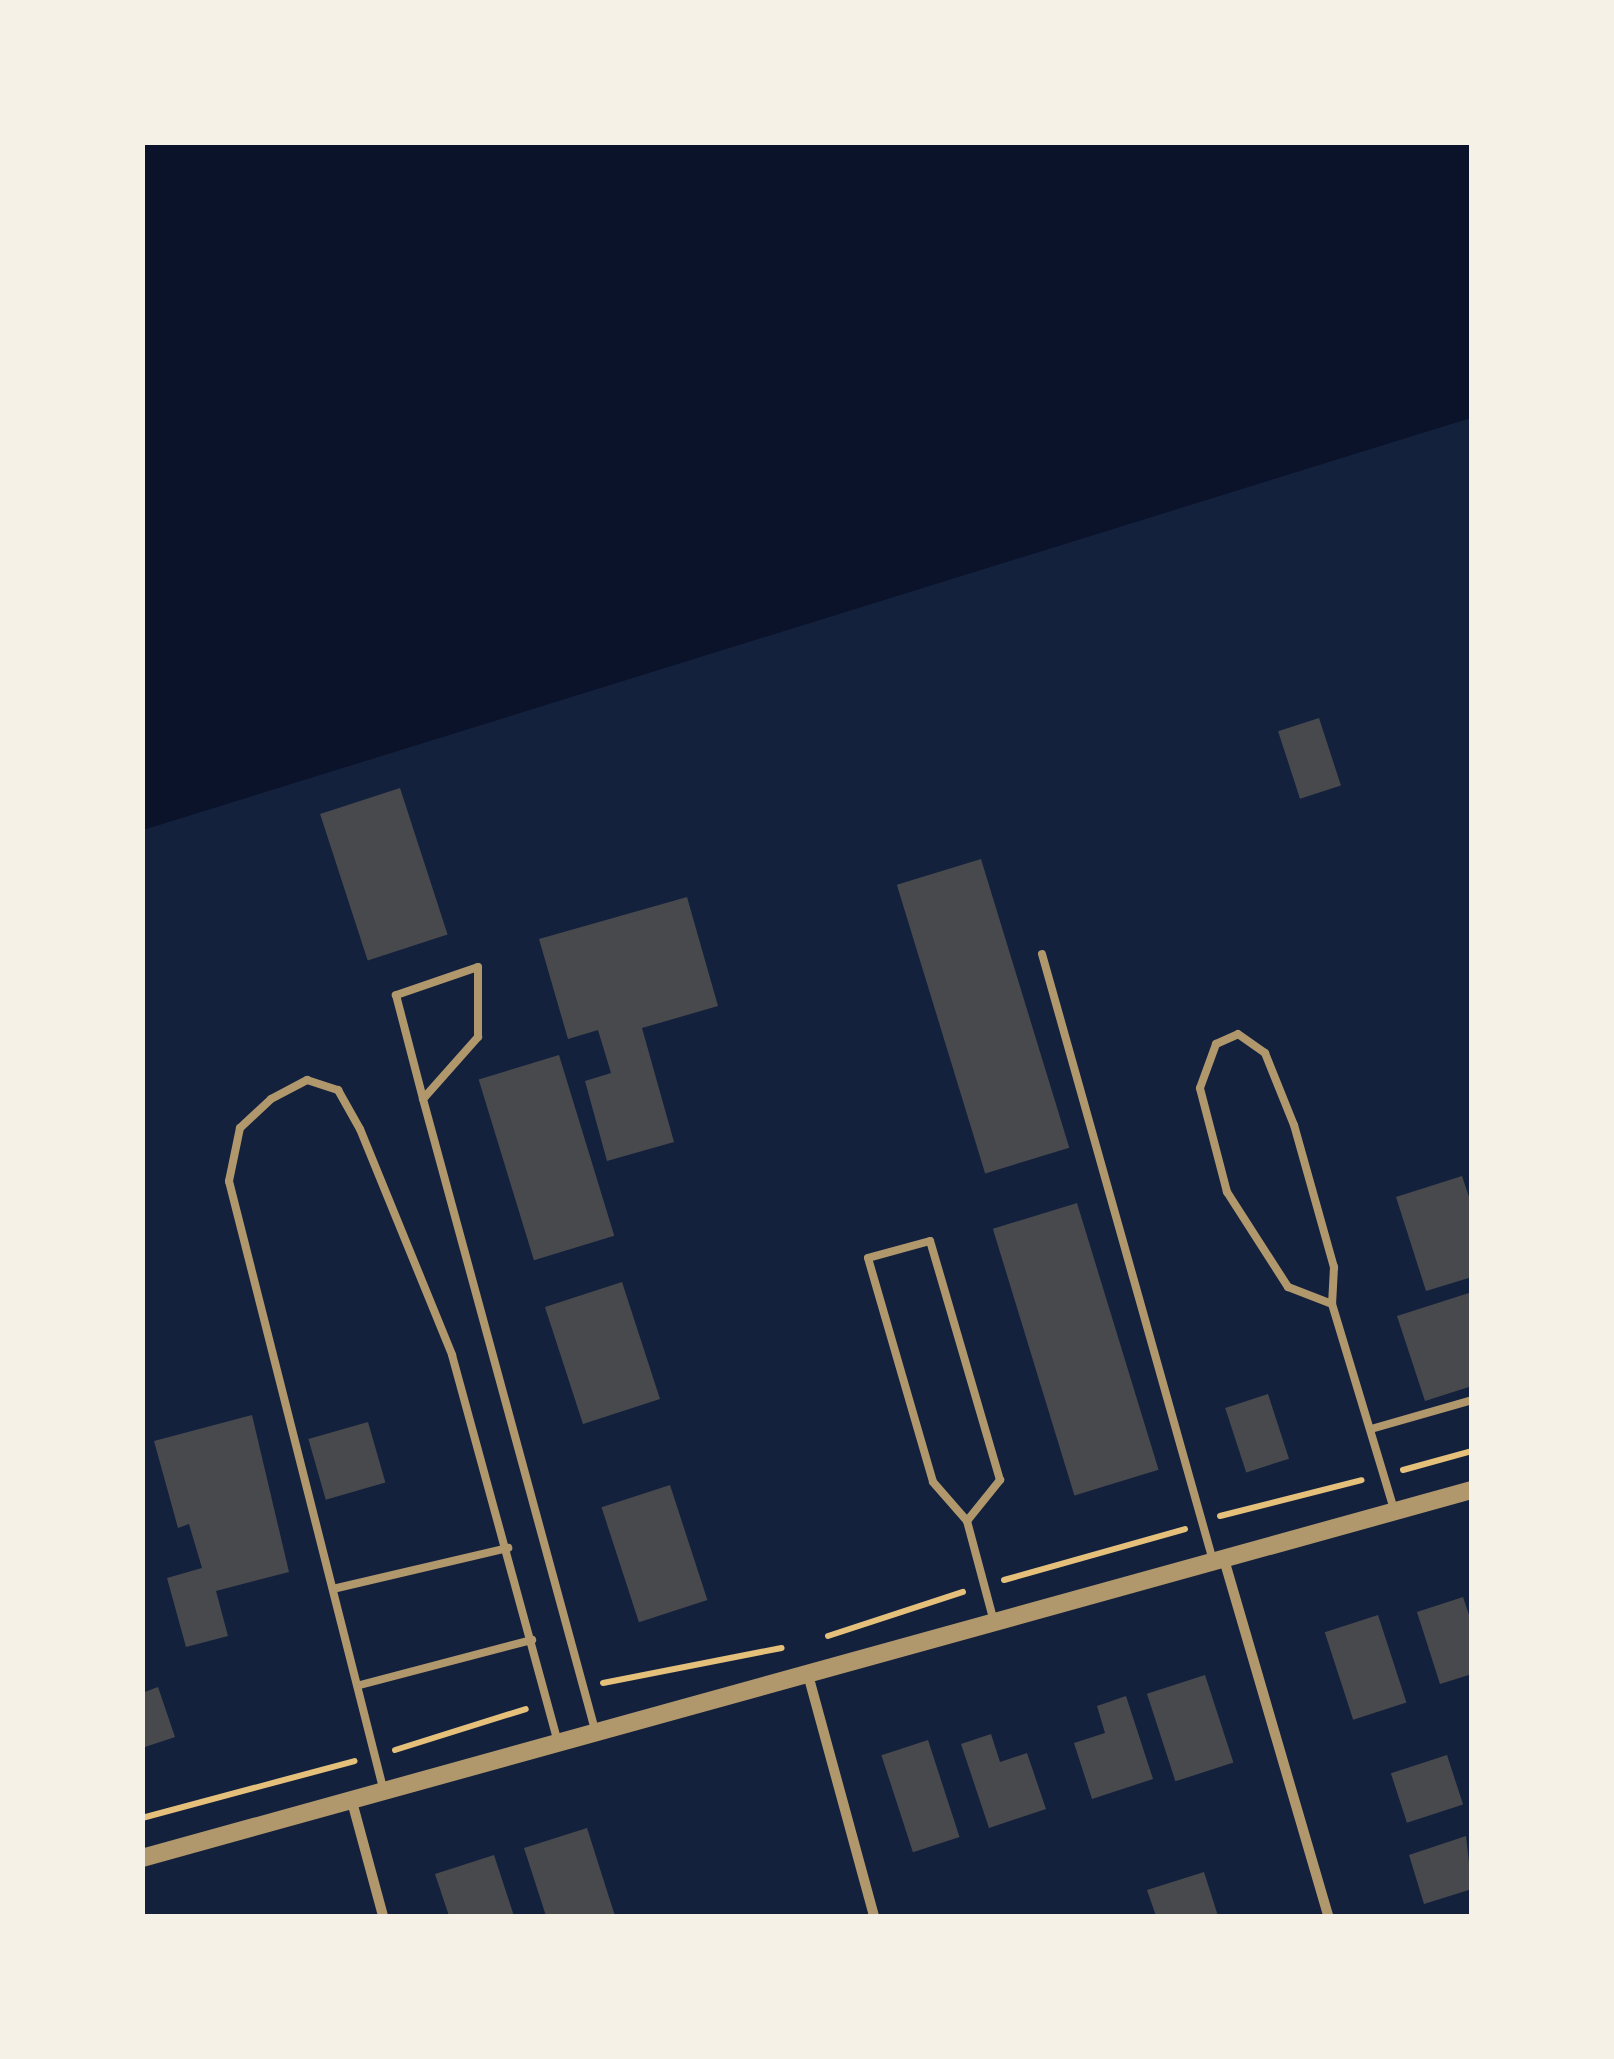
<!DOCTYPE html>
<style>
body{margin:0}
#map{position:relative;width:1614px;height:2059px;overflow:hidden;background:#14213d;font-family:"Sofia Sans Condensed",sans-serif}
div>[style]{position:absolute}
.water>*{inset:0;background:#0b132b}
.building>*{inset:0;background:#48494c;transform-origin:0 0}
.path>*{height:6px;margin:-3px;padding:0 3px;transform-origin:3px;border-radius:3px;background:#e5c07b}
.service>*{height:8px;margin:-4px;padding:0 4px;transform-origin:4px;border-radius:4px;background:#b1986c}
.minor>*{height:10px;margin:-5px;padding:0 5px;transform-origin:5px;border-radius:5px;background:#b1986c}
.tertiary>*{height:18px;margin:-9px;padding:0 9px;transform-origin:9px;border-radius:9px;background:#b1986c}
span{translate:-50% -50%;white-space:nowrap;text-align:center;line-height:1.15;-webkit-text-stroke:9px #f6f1e7;paint-order:stroke}
.frame{position:absolute;inset:0;border:145px solid #f6f1e7;pointer-events:none}
</style>
<div id="map">
<div class="water">
<div style="clip-path:polygon(143px 142px,1471px 143px,1471px 418px,143px 830px)"></div>
</div>
<div class="building">
<div style="left:1319px;top:718px;width:71px;height:43px;rotate:72deg"></div>
<div style="left:400px;top:788px;width:154px;height:84px;rotate:72deg"></div>
<div style="left:981px;top:859px;width:302px;height:88px;rotate:73deg"></div>
<div style="clip-path:polygon(687px 897px,718px 1006px,642px 1028px,674px 1142px,607px 1161px,585px 1081px,611px 1073px,598px 1030px,568px 1039px,539px 939px)"></div>
<div style="left:559px;top:1055px;width:189px;height:84px;rotate:73deg"></div>
<div style="clip-path:polygon(1462px 1176px,1472px 1206px,1472px 1277px,1426px 1291px,1396px 1197px)"></div>
<div style="left:1077px;top:1203px;width:279px;height:88px;rotate:73deg"></div>
<div style="left:622px;top:1282px;width:123px;height:81px;rotate:72deg"></div>
<div style="clip-path:polygon(1472px 1292px,1472px 1386px,1425px 1401px,1397px 1316px)"></div>
<div style="left:1268px;top:1394px;width:68px;height:45px;rotate:72deg"></div>
<div style="clip-path:polygon(252px 1415px,289px 1572px,216px 1591px,228px 1636px,186px 1647px,167px 1578px,202px 1568px,189px 1524px,178px 1528px,154px 1441px)"></div>
<div style="left:368px;top:1422px;width:63px;height:62px;rotate:74deg"></div>
<div style="left:670px;top:1485px;width:121px;height:72px;rotate:72deg"></div>
<div style="clip-path:polygon(1463px 1597px,1472px 1624px,1472px 1674px,1440px 1684px,1417px 1612px)"></div>
<div style="left:1378px;top:1615px;width:92px;height:56px;rotate:72deg"></div>
<div style="left:1205px;top:1675px;width:92px;height:61px;rotate:72deg"></div>
<div style="clip-path:polygon(158px 1687px,175px 1737px,142px 1748px,142px 1693px)"></div>
<div style="clip-path:polygon(1126px 1696px,1153px 1779px,1092px 1799px,1074px 1743px,1105px 1733px,1097px 1706px)"></div>
<div style="clip-path:polygon(991px 1734px,1000px 1762px,1027px 1753px,1046px 1809px,989px 1828px,961px 1744px)"></div>
<div style="left:928px;top:1740px;width:102px;height:49px;rotate:72deg"></div>
<div style="left:1447px;top:1755px;width:52px;height:59px;rotate:72deg"></div>
<div style="clip-path:polygon(587px 1828px,615px 1916px,546px 1916px,524px 1848px)"></div>
<div style="clip-path:polygon(1466px 1836px,1472px 1889px,1424px 1904px,1409px 1855px)"></div>
<div style="clip-path:polygon(494px 1855px,514px 1916px,449px 1916px,435px 1874px)"></div>
<div style="clip-path:polygon(1204px 1872px,1218px 1916px,1156px 1916px,1147px 1890px)"></div>
</div>
<div class="path">
<div style="left:1403px;top:1470px;width:72px;rotate:-15.4deg"></div>
<div style="left:1220px;top:1516px;width:146px;rotate:-14.2deg"></div>
<div style="left:1004px;top:1580px;width:188px;rotate:-15.7deg"></div>
<div style="left:828px;top:1636px;width:142px;rotate:-18.1deg"></div>
<div style="left:603px;top:1683px;width:182px;rotate:-11.1deg"></div>
<div style="left:395px;top:1750px;width:137px;rotate:-17.4deg"></div>
<div style="left:142px;top:1818px;width:220px;rotate:-15deg"></div>
</div>
<div class="service">
<div style="left:1042px;top:954px;width:627px;rotate:74.26deg"></div>
<div style="left:423px;top:1099px;width:83px;rotate:-48.4deg"></div>
<div style="left:478px;top:1037px;width:70px;rotate:-90deg"></div>
<div style="left:478px;top:967px;width:87px;rotate:161.1deg"></div>
<div style="left:396px;top:995px;width:107px;rotate:75.4deg"></div>
<div style="left:423px;top:1099px;width:654px;rotate:74.75deg"></div>
<div style="left:1332px;top:1304px;width:47px;rotate:-158.9deg"></div>
<div style="left:1288px;top:1287px;width:113px;rotate:-122.7deg"></div>
<div style="left:1227px;top:1192px;width:107px;rotate:-104.6deg"></div>
<div style="left:1200px;top:1088px;width:47px;rotate:-70deg"></div>
<div style="left:1216px;top:1044px;width:24px;rotate:-24deg"></div>
<div style="left:1238px;top:1034px;width:33px;rotate:35deg"></div>
<div style="left:1265px;top:1053px;width:78px;rotate:68.1deg"></div>
<div style="left:1294px;top:1125px;width:148px;rotate:74.3deg"></div>
<div style="left:1334px;top:1267px;width:37px;rotate:93deg"></div>
<div style="left:1332px;top:1304px;width:215px;rotate:73.2deg"></div>
<div style="left:1371px;top:1429px;width:105px;rotate:-16deg"></div>
<div style="left:967px;top:1521px;width:53px;rotate:-51.2deg"></div>
<div style="left:1000px;top:1480px;width:249px;rotate:-106.3deg"></div>
<div style="left:930px;top:1241px;width:64px;rotate:164.7deg"></div>
<div style="left:868px;top:1258px;width:233px;rotate:73.8deg"></div>
<div style="left:933px;top:1482px;width:52px;rotate:48.9deg"></div>
<div style="left:967px;top:1521px;width:100px;rotate:75deg"></div>
<div style="left:337px;top:1588px;width:176px;rotate:-13.2deg"></div>
<div style="left:360px;top:1685px;width:178px;rotate:-14.7deg"></div>
<div style="left:383px;top:1788px;width:626px;rotate:-104.24deg"></div>
<div style="left:229px;top:1181px;width:54px;rotate:-78.3deg"></div>
<div style="left:240px;top:1128px;width:42px;rotate:-43.1deg"></div>
<div style="left:271px;top:1099px;width:41px;rotate:-27.8deg"></div>
<div style="left:307px;top:1080px;width:33px;rotate:18deg"></div>
<div style="left:338px;top:1090px;width:45px;rotate:60.6deg"></div>
<div style="left:360px;top:1129px;width:244px;rotate:67.8deg"></div>
<div style="left:452px;top:1355px;width:399px;rotate:74.7deg"></div>
</div>
<div class="minor">
<div style="left:1223px;top:1556px;width:375px;rotate:73.7deg"></div>
<div style="left:807px;top:1671px;width:254px;rotate:74.7deg"></div>
<div style="left:351px;top:1798px;width:122px;rotate:74.8deg"></div>
</div>
<div class="tertiary">
<div style="left:142px;top:1858px;width:1380px;rotate:-15.47deg"></div>
</div>
<div class="frame"></div>
</div>
